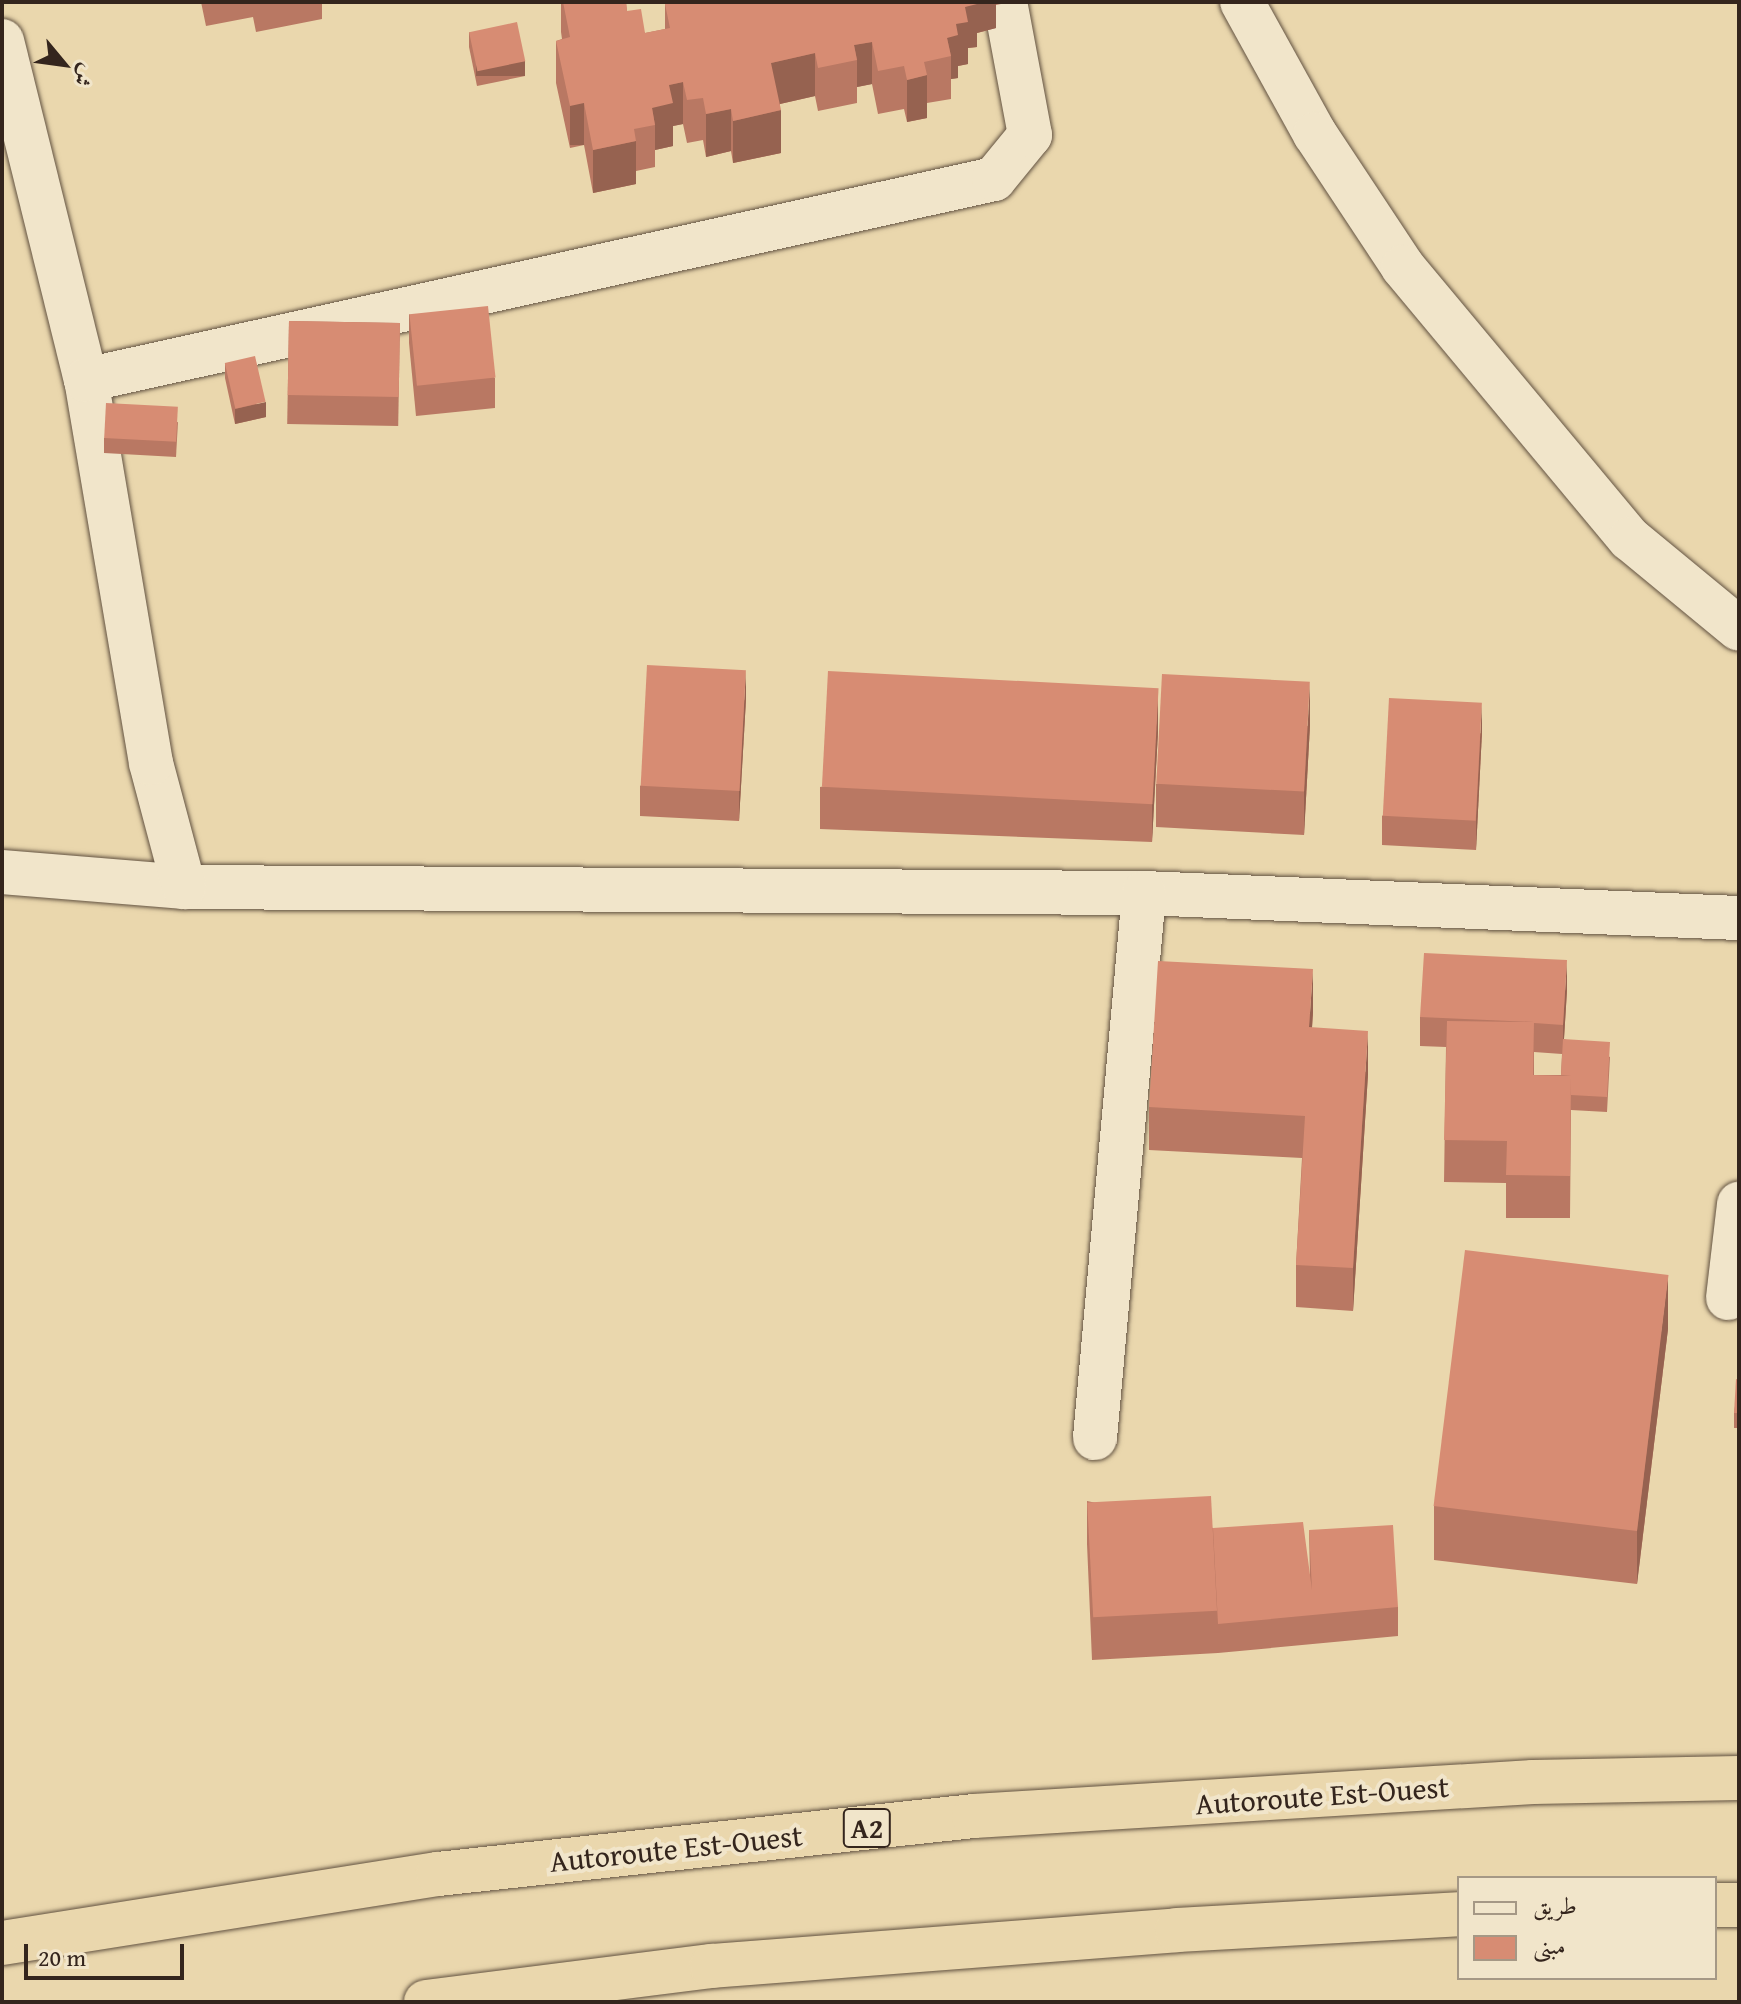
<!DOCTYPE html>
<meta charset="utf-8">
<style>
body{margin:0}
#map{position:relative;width:1741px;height:2004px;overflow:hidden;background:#ead7ad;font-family:"Gentium Book Plus",Amiri,serif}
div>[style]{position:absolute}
.roads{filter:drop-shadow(0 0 2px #625241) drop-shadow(0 0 2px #625241)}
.minor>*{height:44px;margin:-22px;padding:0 22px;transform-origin:22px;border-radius:22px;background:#f1e5ca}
.secondary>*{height:44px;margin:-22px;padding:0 22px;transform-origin:22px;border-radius:22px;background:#f1e5ca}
.motorway>*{height:44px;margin:-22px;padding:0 22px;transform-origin:22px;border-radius:22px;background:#ead7ad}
.wall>*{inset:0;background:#b97863;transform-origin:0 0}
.shaded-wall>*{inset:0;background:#966250;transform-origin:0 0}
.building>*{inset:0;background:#d78c73;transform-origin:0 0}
span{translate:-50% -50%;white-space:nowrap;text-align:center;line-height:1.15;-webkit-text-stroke:8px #f1e5ca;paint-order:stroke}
.shield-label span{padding:2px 6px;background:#f1e5ca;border:2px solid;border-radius:6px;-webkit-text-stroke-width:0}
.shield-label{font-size:28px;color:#34251d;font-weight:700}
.street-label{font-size:30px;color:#34251d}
.frame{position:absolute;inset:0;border:4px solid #34251d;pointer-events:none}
.legend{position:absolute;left:1457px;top:1876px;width:260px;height:104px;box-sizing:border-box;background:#f1e5ca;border:2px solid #a59885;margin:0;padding:10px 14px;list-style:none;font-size:24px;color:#34251d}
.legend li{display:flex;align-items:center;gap:16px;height:40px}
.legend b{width:40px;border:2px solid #a59885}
.north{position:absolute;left:24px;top:24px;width:80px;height:80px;-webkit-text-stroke:6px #f1e5ca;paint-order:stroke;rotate:119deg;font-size:22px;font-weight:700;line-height:32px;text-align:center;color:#34251d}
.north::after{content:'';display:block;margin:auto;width:28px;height:36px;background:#34251d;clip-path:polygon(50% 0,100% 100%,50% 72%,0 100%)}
.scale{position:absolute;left:24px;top:1944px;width:160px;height:36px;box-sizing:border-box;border:4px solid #34251d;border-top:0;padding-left:10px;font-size:24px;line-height:28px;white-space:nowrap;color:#34251d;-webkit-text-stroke:6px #f1e5ca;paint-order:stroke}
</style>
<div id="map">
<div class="roads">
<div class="minor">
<div style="left:2px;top:41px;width:349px;rotate:76.1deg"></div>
<div style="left:2px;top:872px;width:183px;rotate:4.7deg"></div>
<div style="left:184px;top:887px;width:960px;rotate:0.36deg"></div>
<div style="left:1144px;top:893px;width:596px;rotate:2.41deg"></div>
<div style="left:184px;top:887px;width:128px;rotate:-104.9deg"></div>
<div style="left:151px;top:763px;width:388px;rotate:-99.6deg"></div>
<div style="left:86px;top:380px;width:930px;rotate:-12.48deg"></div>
<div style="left:994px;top:179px;width:57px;rotate:-50.7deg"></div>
<div style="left:1030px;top:135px;width:135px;rotate:-100.6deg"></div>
<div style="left:1728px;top:1298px;width:95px;rotate:-83.3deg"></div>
<div style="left:1095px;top:1438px;width:547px;rotate:-84.86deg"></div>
</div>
<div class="secondary">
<div style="left:1242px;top:2px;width:151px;rotate:61.1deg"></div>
<div style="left:1315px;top:134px;width:159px;rotate:56.5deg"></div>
<div style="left:1403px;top:267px;width:354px;rotate:50.2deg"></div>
<div style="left:1630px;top:539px;width:141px;rotate:39.5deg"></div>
</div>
<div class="motorway">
<div style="left:1715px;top:1905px;width:24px"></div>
<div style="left:2px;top:1943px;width:441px;rotate:-9deg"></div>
<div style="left:438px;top:1874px;width:539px;rotate:-6.18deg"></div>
<div style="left:974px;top:1816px;width:560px;rotate:-3.48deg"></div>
<div style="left:1533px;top:1782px;width:206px;rotate:-1.1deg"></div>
<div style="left:426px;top:2002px;width:288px;rotate:-7.2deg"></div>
<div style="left:712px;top:1966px;width:466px;rotate:-4.4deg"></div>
<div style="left:1177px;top:1930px;width:282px;rotate:-3.2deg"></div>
</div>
</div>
<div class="wall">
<div style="clip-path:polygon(201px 2px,335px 2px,322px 4px,322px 19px,256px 32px,253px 17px,206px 26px)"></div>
<div style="clip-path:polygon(561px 2px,626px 2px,627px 11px,645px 33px,665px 29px,665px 4px,674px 2px,1001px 2px,1001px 4px,996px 5px,996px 28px,977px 33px,977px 47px,968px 48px,968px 64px,958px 66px,958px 78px,951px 79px,951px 99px,927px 103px,927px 118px,907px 122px,904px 109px,878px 114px,872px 84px,857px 87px,857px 103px,818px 111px,815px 96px,780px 104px,781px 153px,733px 163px,731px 151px,706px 157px,703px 140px,687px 143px,683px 124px,673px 126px,673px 146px,655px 150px,655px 167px,636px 171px,636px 184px,593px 193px,584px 145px,570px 148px,556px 83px,556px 41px,562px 39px,561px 32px)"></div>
<div style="clip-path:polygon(469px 32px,525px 76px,477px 86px,469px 47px)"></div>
<div style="clip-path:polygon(409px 314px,495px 378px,495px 408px,416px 416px,409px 343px)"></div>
<div style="left:289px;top:321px;width:111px;height:103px;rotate:1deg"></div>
<div style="clip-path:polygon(225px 363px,266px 417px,235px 424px,225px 378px)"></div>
<div style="clip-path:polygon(178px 422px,176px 457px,104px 453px,104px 438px)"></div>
<div style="clip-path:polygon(746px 699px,739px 821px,640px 816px,640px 786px)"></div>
<div style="clip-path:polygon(1310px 725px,1304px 835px,1156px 827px,1156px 784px)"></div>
<div style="clip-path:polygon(1158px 732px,1152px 842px,820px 829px,820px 787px)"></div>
<div style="clip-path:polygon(1482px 732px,1476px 850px,1382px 845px,1382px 816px)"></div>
<div style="clip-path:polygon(evenodd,1567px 990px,1564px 1039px,1610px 1057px,1607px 1112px,1571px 1110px,1570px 1218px,1506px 1218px,1506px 1183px,1444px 1182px,1446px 1047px,1420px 1046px,1420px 1017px,1567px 990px,1534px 1052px,1562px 1054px,1561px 1075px,1534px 1075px,1534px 1052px)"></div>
<div style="clip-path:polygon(1313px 1012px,1312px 1028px,1368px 1074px,1353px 1311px,1296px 1307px,1296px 1265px,1302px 1158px,1149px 1150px,1149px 1107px)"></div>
<div style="clip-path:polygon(1668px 1329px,1637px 1584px,1434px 1560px,1434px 1506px)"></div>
<div style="clip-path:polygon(1739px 1380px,1739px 1428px,1734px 1428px,1734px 1413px)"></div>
<div style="clip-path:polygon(1087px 1501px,1213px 1528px,1310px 1578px,1309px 1530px,1398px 1607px,1398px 1636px,1218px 1653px,1092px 1660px,1087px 1544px)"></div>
</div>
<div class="shaded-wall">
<div style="clip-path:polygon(974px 2px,996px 2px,996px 28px,977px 33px,977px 47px,968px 48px,968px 64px,958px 66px,958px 78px,951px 79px,951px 56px,947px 38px,956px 24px,965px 7px)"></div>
<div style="clip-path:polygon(872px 42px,872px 84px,857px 87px,857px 60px,854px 45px)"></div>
<div style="clip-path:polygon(815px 53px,815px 96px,771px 106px,771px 63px)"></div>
<div style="left:525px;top:61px;width:15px;height:49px;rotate:90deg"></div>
<div style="clip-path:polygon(927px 75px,927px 118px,907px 122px,907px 80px)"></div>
<div style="clip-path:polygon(683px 82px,683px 124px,673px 126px,673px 146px,655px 150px,655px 125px,652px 108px,669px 85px)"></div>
<div style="left:584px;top:103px;width:42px;height:14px;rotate:90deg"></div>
<div style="clip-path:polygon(731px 109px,731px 151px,706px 157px,706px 114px)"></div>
<div style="clip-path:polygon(781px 110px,781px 153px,733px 163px,733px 121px)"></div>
<div style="clip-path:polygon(636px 141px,636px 184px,593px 193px,593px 150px)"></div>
<div style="clip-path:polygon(266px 402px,266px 417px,235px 424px,235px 409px)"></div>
<div style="clip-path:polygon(746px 670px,746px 699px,739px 821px,739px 792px)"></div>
<div style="clip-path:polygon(1310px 683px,1310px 725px,1304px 835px,1304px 792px)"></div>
<div style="clip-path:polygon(1158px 690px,1158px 732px,1152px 842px,1152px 799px)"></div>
<div style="clip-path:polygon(1482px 703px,1482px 732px,1476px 850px,1476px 821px)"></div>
<div style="clip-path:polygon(1567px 960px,1567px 990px,1563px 1054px,1563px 1025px)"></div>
<div style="clip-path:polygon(1313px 969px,1313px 1012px,1309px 1070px,1309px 1027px)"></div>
<div style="clip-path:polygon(1368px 1031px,1368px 1074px,1353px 1311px,1353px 1268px)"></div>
<div style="clip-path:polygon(1668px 1275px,1668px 1329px,1637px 1584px,1637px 1530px)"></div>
</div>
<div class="building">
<div style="clip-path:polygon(563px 2px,626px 2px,627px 11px,641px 9px,645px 33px,670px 28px,665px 4px,674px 2px,976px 2px,977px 4px,965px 7px,968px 22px,956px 24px,958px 35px,947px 38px,951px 56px,924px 62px,927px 75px,907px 80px,904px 66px,878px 71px,872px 42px,854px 45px,857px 60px,818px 68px,815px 53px,771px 63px,781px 110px,733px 121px,731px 109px,706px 114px,703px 98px,687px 100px,683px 82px,669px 85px,673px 103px,652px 108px,655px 125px,634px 129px,636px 141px,593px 150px,584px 103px,570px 106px,556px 41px,570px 37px)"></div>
<div style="left:517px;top:22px;width:40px;height:49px;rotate:78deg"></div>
<div style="left:488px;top:306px;width:72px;height:79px;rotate:84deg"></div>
<div style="left:289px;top:321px;width:111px;height:74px;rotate:1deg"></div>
<div style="left:255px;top:356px;width:47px;height:31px;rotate:77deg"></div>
<div style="left:106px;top:403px;width:72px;height:35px;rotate:3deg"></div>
<div style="left:647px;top:665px;width:99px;height:121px;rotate:3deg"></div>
<div style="left:828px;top:671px;width:331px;height:116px;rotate:3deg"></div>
<div style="left:1162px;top:674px;width:148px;height:110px;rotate:3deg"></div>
<div style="left:1389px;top:698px;width:93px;height:118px;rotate:3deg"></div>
<div style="clip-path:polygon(1424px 953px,1567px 960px,1563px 1025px,1534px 1023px,1534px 1022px,1420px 1017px)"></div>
<div style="clip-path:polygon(1158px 961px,1313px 969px,1309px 1027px,1368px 1031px,1353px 1268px,1296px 1265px,1305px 1116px,1149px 1107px)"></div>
<div style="clip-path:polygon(1447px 1021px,1534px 1022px,1533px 1075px,1571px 1076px,1570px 1176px,1506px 1175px,1507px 1141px,1444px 1140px)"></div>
<div style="clip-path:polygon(1563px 1039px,1610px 1042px,1607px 1097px,1571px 1095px,1571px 1076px,1561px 1075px)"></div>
<div style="left:1465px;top:1250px;width:205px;height:258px;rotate:7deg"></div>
<div style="clip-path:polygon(1736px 1379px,1739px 1380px,1739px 1413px,1734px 1413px)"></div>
<div style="left:1211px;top:1496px;width:115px;height:124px;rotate:87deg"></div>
<div style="clip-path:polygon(1303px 1522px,1312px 1590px,1309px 1530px,1393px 1525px,1398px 1607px,1218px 1624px,1213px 1528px)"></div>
</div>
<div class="shield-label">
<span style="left:867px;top:1828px">A2</span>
</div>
<div class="street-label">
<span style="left:1322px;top:1795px;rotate:-4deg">Autoroute Est-Ouest</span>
<span style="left:676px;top:1848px;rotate:-6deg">Autoroute Est-Ouest</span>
</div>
<div class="frame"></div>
<ul class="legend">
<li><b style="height:10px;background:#f1e5ca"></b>طريق</li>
<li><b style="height:22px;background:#d78c73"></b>مبنى</li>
</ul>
<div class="north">ش</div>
<div class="scale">20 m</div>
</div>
